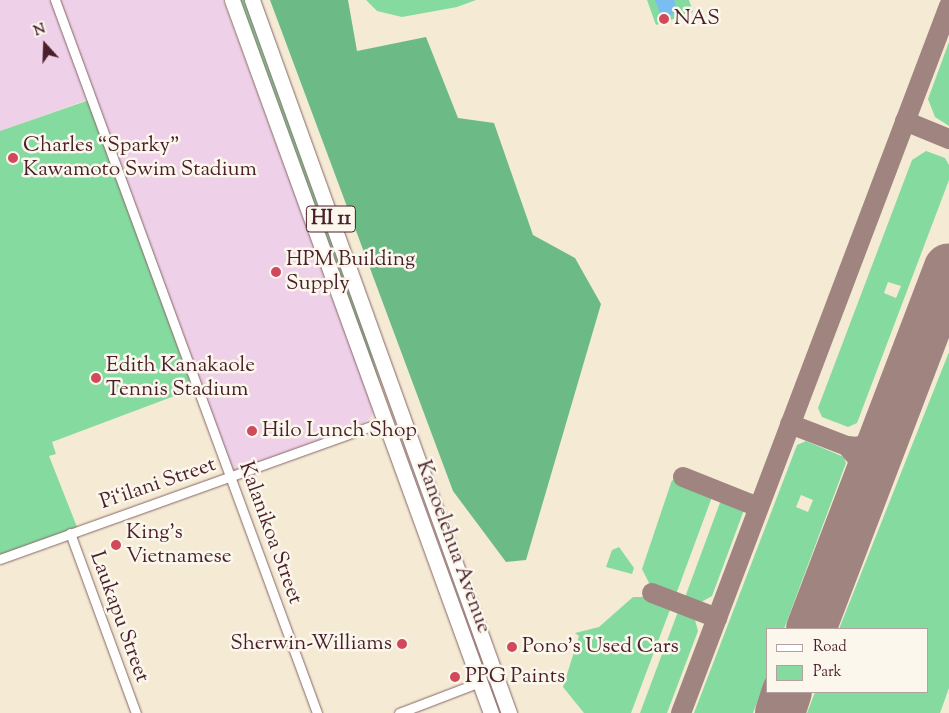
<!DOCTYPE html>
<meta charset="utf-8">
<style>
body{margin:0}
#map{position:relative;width:949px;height:713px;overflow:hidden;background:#f5ead4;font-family:"Sorts Mill Goudy",serif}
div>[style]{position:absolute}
.built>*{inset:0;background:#eed0e8}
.green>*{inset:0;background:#85db9f}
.forest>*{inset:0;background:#6cbb86}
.water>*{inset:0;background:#79bef0}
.taxiway>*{height:20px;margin:-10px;padding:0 10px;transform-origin:10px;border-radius:10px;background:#a08480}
.runway>*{height:50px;margin:-25px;padding:0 25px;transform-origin:25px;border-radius:25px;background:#a08480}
.roads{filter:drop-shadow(0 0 1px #866666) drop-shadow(0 0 1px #866666)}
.minor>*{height:9px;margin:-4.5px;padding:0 4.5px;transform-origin:4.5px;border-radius:4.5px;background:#fff}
.trunk>*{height:15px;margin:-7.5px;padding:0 7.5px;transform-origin:7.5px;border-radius:7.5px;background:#fff}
.dots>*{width:14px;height:14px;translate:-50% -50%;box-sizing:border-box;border:2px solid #fbf7ec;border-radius:50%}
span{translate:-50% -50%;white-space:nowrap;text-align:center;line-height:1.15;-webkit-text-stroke:5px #fbf7ec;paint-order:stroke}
.shield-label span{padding:1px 4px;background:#fbf7ec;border:1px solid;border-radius:4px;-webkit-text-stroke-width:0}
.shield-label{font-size:20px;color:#4a1f2b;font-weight:700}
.poi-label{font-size:21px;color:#4a1f2b}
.left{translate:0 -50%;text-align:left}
.right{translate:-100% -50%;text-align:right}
.street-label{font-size:21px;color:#4a1f2b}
.legend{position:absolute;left:766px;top:628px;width:162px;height:65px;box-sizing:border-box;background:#fbf7ec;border:1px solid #b4a19f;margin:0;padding:6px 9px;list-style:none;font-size:15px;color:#4a1f2b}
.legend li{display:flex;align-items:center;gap:10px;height:25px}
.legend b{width:25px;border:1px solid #b4a19f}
.north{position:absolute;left:20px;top:20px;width:50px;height:50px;-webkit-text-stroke:4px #fbf7ec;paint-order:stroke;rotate:340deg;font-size:14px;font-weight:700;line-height:20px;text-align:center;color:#4a1f2b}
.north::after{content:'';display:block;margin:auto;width:18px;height:22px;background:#4a1f2b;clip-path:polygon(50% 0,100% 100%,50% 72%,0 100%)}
</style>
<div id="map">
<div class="built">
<div style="clip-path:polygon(0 0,223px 0,374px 409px,372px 416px,364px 423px,234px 473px,92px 98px,0 131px)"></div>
</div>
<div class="green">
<div style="clip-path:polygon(239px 0,245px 0,251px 18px,362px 323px,382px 389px)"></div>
<div style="clip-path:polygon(366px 0,476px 0,457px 7px,402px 17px,377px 11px)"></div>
<div style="clip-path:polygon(647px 0,689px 0,693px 12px,656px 25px)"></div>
<div style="clip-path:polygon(949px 42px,949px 126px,935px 117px,928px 99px)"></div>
<div style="clip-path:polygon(89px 100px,193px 389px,52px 442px,56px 454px,49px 456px,77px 527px,0 555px,0 131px)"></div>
<div style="clip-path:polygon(evenodd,926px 151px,945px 158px,949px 165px,949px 180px,857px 423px,848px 427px,822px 417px,818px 408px,912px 160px,926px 151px,888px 282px,901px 286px,896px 298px,884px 293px,888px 282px)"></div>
<div style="clip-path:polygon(949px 352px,949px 688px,940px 713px,807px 713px,815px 692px,928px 692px,928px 629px,839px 629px)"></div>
<div style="clip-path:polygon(evenodd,806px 441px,844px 457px,846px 463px,784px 629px,768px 629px,768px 674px,753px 713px,694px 713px,797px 445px,806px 441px,801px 495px,813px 500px,808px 512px,796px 507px,801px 495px)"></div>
<div style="clip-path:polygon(672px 480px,712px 497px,675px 597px,650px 585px,642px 569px)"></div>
<div style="clip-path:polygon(721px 500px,744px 510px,712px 596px,696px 605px,684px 600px)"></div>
<div style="clip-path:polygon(619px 547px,634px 568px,632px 574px,606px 567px,612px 550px)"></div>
<div style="clip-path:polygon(633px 597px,648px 597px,671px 607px,631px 713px,584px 713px,563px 687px,579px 636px,575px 633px,599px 627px)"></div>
<div style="clip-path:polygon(679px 609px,694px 616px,698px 631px,667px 713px,640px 713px)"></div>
</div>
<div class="forest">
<div style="clip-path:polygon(270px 0,348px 0,357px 51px,426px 37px,458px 118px,494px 123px,533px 235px,575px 258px,601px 304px,526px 560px,506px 562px,453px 491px)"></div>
</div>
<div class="water">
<div style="clip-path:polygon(655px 0,674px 0,678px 12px,662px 18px)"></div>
</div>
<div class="taxiway">
<div style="left:905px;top:121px;width:48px;rotate:22.2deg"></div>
<div style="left:790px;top:424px;width:61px;rotate:21.1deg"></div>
<div style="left:847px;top:446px;width:11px;rotate:5deg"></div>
<div style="left:858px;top:447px;width:24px;rotate:-24deg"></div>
<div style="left:880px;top:437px;width:22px;rotate:-58deg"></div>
<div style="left:847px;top:446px;width:25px;rotate:50deg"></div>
<div style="left:863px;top:465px;width:26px;rotate:88deg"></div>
<div style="left:683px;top:477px;width:81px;rotate:21.8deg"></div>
<div style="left:652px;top:593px;width:70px;rotate:21deg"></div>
<div style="left:681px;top:713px;width:756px;rotate:-69.24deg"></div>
</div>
<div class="runway">
<div style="left:811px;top:629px;width:386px;rotate:-69.1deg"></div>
<div style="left:780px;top:713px;width:22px;rotate:-72deg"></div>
</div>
<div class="roads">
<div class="minor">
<div style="left:55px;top:0;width:760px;rotate:69.82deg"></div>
<div style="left:70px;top:533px;width:192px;rotate:69.9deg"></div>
<div style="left:0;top:559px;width:409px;rotate:-19.7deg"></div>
<div style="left:399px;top:713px;width:87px;rotate:-20.9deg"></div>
</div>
<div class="trunk">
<div style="left:232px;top:0;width:759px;rotate:70.04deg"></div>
<div style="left:252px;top:0;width:758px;rotate:70.18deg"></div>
</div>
</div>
<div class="dots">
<div style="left:664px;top:19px;background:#d1495b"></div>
<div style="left:13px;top:158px;background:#d1495b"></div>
<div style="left:276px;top:272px;background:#d1495b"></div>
<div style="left:96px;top:378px;background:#d1495b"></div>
<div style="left:252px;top:431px;background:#d1495b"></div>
<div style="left:116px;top:545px;background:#d1495b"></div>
<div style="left:402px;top:644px;background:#d1495b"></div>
<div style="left:512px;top:647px;background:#d1495b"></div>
<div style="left:455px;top:677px;background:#d1495b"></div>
</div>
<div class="shield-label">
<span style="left:331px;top:219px">HI 11</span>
</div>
<div class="poi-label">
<span class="left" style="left:674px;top:19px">NAS</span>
<span class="left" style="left:23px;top:158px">Charles “Sparky”<br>Kawamoto Swim Stadium</span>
<span class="left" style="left:286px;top:272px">HPM Building<br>Supply</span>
<span class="left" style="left:106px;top:378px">Edith Kanakaole<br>Tennis Stadium</span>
<span class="left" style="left:262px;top:431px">Hilo Lunch Shop</span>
<span class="left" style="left:126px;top:545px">King’s<br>Vietnamese</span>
<span class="right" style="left:392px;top:644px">Sherwin-Williams</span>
<span class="left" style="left:522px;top:647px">Pono’s Used Cars</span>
<span class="left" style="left:465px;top:677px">PPG Paints</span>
</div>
<div class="street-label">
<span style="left:158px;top:484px;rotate:-19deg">Pi‘ilani Street</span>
<span style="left:270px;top:533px;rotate:70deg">Kalanikoa Street</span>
<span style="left:453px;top:547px;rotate:70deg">Kanoelehua Avenue</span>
<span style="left:119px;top:617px;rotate:70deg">Laukapu Street</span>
</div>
<ul class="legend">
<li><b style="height:6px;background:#fff"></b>Road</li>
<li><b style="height:14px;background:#85db9f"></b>Park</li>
</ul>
<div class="north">N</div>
</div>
